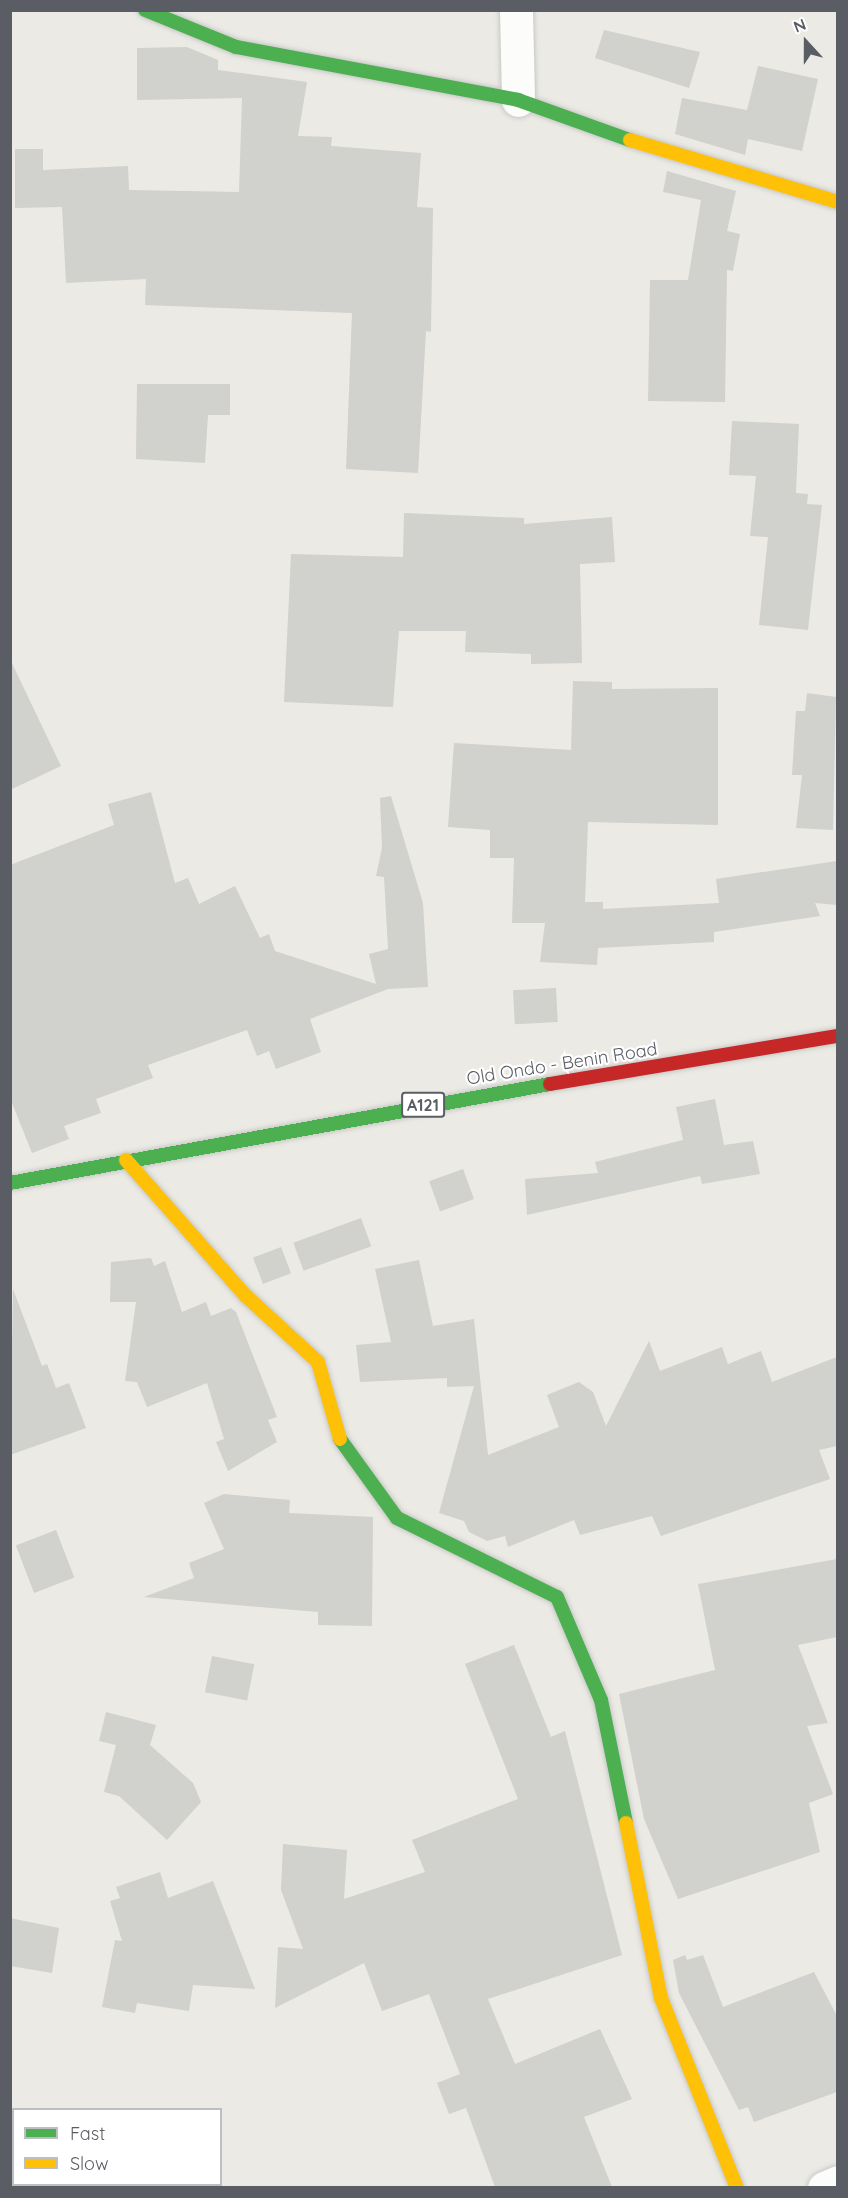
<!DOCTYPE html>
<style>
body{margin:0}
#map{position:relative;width:848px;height:2198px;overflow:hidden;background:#ebeae4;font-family:Quicksand,sans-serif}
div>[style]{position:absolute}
.building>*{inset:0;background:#d1d1cd;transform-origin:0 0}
.roads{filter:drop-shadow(0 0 2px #c7c8c7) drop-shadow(0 0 2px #c7c8c7)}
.street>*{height:33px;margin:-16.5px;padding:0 16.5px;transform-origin:16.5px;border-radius:16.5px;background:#fcfcfb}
.fast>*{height:14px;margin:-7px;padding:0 7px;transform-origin:7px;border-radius:7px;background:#4caf50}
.slow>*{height:14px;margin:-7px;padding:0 7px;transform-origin:7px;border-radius:7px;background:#ffc107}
.jam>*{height:14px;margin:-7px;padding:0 7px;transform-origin:7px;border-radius:7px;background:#c62828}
span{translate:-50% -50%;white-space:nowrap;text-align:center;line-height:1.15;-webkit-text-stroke:4.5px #fff;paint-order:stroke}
.shield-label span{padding:2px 4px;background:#fff;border:2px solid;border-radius:4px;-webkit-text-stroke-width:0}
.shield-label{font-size:16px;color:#5a5d64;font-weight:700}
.street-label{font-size:18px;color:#5a5d64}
.frame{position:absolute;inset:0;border:12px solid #5a5d64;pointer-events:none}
.legend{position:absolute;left:12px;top:2108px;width:210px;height:78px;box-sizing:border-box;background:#fff;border:2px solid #bdbec1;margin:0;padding:8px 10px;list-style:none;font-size:18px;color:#5a5d64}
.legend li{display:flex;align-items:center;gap:12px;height:30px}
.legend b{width:30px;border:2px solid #bdbec1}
.north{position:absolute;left:776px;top:12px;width:60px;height:60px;-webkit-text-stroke:4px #fff;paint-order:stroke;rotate:339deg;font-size:16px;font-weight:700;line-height:24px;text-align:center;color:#5a5d64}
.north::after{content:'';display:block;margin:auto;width:21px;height:27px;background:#5a5d64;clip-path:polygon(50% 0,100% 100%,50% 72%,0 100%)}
</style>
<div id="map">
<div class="building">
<div style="clip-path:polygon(604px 30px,700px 52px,689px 88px,595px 58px)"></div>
<div style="clip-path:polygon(187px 47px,218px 60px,218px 70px,307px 82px,298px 136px,332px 137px,331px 146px,421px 153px,417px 207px,433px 208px,431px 332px,426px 331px,418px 473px,346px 469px,352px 313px,145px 305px,146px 279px,66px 283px,62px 207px,15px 208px,15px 149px,43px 149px,43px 170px,128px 166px,129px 190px,239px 192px,242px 98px,137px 100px,137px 48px)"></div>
<div style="clip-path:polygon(758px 66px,818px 79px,802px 151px,748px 139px,745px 155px,675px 134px,682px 98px,747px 110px)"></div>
<div style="clip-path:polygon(667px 171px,736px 191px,727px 231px,740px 234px,733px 271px,727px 270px,725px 402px,648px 401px,650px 280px,688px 280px,701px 200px,663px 192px)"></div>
<div style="clip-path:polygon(137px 384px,230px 384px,230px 415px,208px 415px,205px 463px,136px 459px)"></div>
<div style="clip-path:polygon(732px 421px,799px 424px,796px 493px,808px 494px,807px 504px,822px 505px,808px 630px,759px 625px,768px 537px,750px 536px,756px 476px,729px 475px)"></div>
<div style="clip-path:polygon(404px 513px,524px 518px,524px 524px,612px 517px,615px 562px,580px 564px,582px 663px,531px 664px,531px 654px,465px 652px,466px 631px,399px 631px,393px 707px,284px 702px,291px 554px,403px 557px)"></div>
<div style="clip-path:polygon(10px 659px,61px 766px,10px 790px)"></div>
<div style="clip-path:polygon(573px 681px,612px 682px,612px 689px,718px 688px,718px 825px,588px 822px,585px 902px,603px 902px,603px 909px,719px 903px,716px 879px,837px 861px,837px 905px,815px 903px,820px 916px,714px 932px,714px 942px,598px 948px,597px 965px,540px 962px,545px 923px,512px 923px,514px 858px,490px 858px,490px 830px,448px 827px,454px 743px,571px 750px)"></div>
<div style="clip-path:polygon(807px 693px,836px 697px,833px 830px,796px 828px,802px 775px,792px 775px,796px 711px,805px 711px)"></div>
<div style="clip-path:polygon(151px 792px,175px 883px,188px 878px,199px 904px,235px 886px,260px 938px,269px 934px,275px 951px,376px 984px,369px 954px,388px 949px,384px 877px,376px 876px,382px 848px,380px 798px,391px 796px,423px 903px,428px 987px,388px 989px,310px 1019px,321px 1052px,276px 1069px,269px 1051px,257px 1056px,247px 1030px,148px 1065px,153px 1078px,96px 1099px,101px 1113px,64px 1126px,69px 1139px,32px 1153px,10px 1098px,10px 865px,114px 825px,108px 804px)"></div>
<div style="left:556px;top:988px;width:34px;height:43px;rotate:87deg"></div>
<div style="clip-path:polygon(715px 1099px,724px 1145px,753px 1141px,760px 1174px,702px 1184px,700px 1176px,527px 1215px,525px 1179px,598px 1173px,595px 1162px,683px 1140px,676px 1107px)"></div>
<div style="left:463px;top:1169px;width:32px;height:36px;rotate:70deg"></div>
<div style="left:361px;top:1218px;width:30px;height:72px;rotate:70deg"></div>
<div style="left:281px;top:1247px;width:28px;height:30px;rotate:69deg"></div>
<div style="clip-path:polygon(151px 1258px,154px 1266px,165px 1261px,182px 1312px,206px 1302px,211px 1316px,231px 1308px,236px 1312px,277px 1417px,268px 1420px,277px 1442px,228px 1471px,216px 1442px,224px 1439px,207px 1383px,147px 1407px,137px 1382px,125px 1381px,136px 1302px,110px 1302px,111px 1262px)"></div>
<div style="clip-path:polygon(419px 1260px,433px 1326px,474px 1319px,488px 1455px,559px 1427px,547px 1395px,579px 1382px,593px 1392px,606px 1426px,649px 1341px,660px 1371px,722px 1347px,728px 1364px,761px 1351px,772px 1382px,837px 1357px,837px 1446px,819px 1450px,830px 1479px,661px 1536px,652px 1516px,580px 1535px,574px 1520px,508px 1547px,505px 1536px,487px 1541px,469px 1532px,464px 1521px,439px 1513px,474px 1386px,447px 1387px,447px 1378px,360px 1382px,356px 1345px,391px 1342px,375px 1269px)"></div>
<div style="clip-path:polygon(13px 1289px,42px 1366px,47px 1364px,56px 1388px,69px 1383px,86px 1428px,10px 1455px)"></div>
<div style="clip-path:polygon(224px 1494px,290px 1500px,289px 1513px,373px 1517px,372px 1626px,318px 1625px,318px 1612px,144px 1597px,194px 1578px,189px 1563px,224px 1549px,204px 1503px)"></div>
<div style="left:56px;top:1530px;width:51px;height:43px;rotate:69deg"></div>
<div style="clip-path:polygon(837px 1559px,837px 1637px,798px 1645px,828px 1723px,807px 1726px,833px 1794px,809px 1803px,820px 1852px,678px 1899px,644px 1819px,619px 1694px,715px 1670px,698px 1584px)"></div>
<div style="clip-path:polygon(514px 1645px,551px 1737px,565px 1731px,622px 1955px,488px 1999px,515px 2064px,600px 2029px,632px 2099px,584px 2117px,612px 2187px,495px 2187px,466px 2108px,449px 2114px,437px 2083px,460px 2074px,429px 1994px,382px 2011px,364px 1963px,275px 2008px,278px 1947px,303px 1949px,281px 1890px,283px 1844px,347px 1850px,344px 1899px,425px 1872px,412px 1840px,518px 1799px,465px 1664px)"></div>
<div style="left:212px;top:1656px;width:43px;height:37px;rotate:11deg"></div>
<div style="clip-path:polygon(106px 1712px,156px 1725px,150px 1745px,193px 1783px,201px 1802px,167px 1840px,119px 1796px,104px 1792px,116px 1745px,99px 1741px)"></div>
<div style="clip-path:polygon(160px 1872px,168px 1898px,213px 1881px,255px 1989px,193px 1985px,189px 2011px,137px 2003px,135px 2013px,102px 2007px,115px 1940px,122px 1941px,110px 1901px,120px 1898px,116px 1887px)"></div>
<div style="clip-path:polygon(10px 1918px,59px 1928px,52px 1973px,10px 1966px)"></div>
<div style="clip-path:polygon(685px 1955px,687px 1960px,703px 1955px,723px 2007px,814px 1972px,837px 2016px,837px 2092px,754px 2122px,748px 2107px,739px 2110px,679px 1993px,673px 1960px)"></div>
</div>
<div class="roads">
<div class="street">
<div style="left:516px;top:10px;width:90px;rotate:88.7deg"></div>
<div style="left:824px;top:2188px;width:15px;rotate:-23deg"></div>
</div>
<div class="fast">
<div style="left:145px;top:10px;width:98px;rotate:22.1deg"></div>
<div style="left:236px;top:47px;width:287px;rotate:10.6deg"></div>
<div style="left:518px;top:100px;width:119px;rotate:19.7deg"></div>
<div style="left:10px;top:1183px;width:549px;rotate:-10.39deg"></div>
<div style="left:340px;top:1439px;width:97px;rotate:54.2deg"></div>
<div style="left:397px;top:1518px;width:178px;rotate:26.3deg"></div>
<div style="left:557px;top:1597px;width:112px;rotate:66.9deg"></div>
<div style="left:601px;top:1700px;width:126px;rotate:78.5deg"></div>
</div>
<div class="slow">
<div style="left:630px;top:140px;width:217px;rotate:16.6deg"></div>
<div style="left:126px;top:1160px;width:181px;rotate:48.6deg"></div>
<div style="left:246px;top:1296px;width:98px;rotate:42.5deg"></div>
<div style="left:318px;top:1362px;width:80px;rotate:74.1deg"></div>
<div style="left:626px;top:1823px;width:178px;rotate:78.7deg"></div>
<div style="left:661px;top:1998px;width:205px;rotate:68.2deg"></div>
</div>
<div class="jam">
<div style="left:550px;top:1084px;width:292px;rotate:-9.5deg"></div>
</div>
</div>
<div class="shield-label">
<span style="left:423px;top:1105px">A121</span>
</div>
<div class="street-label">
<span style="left:562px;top:1064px;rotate:-9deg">Old Ondo - Benin Road</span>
</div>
<div class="frame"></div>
<ul class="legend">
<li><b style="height:8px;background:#4caf50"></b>Fast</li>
<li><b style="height:8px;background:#ffc107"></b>Slow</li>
</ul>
<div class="north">N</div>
</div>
